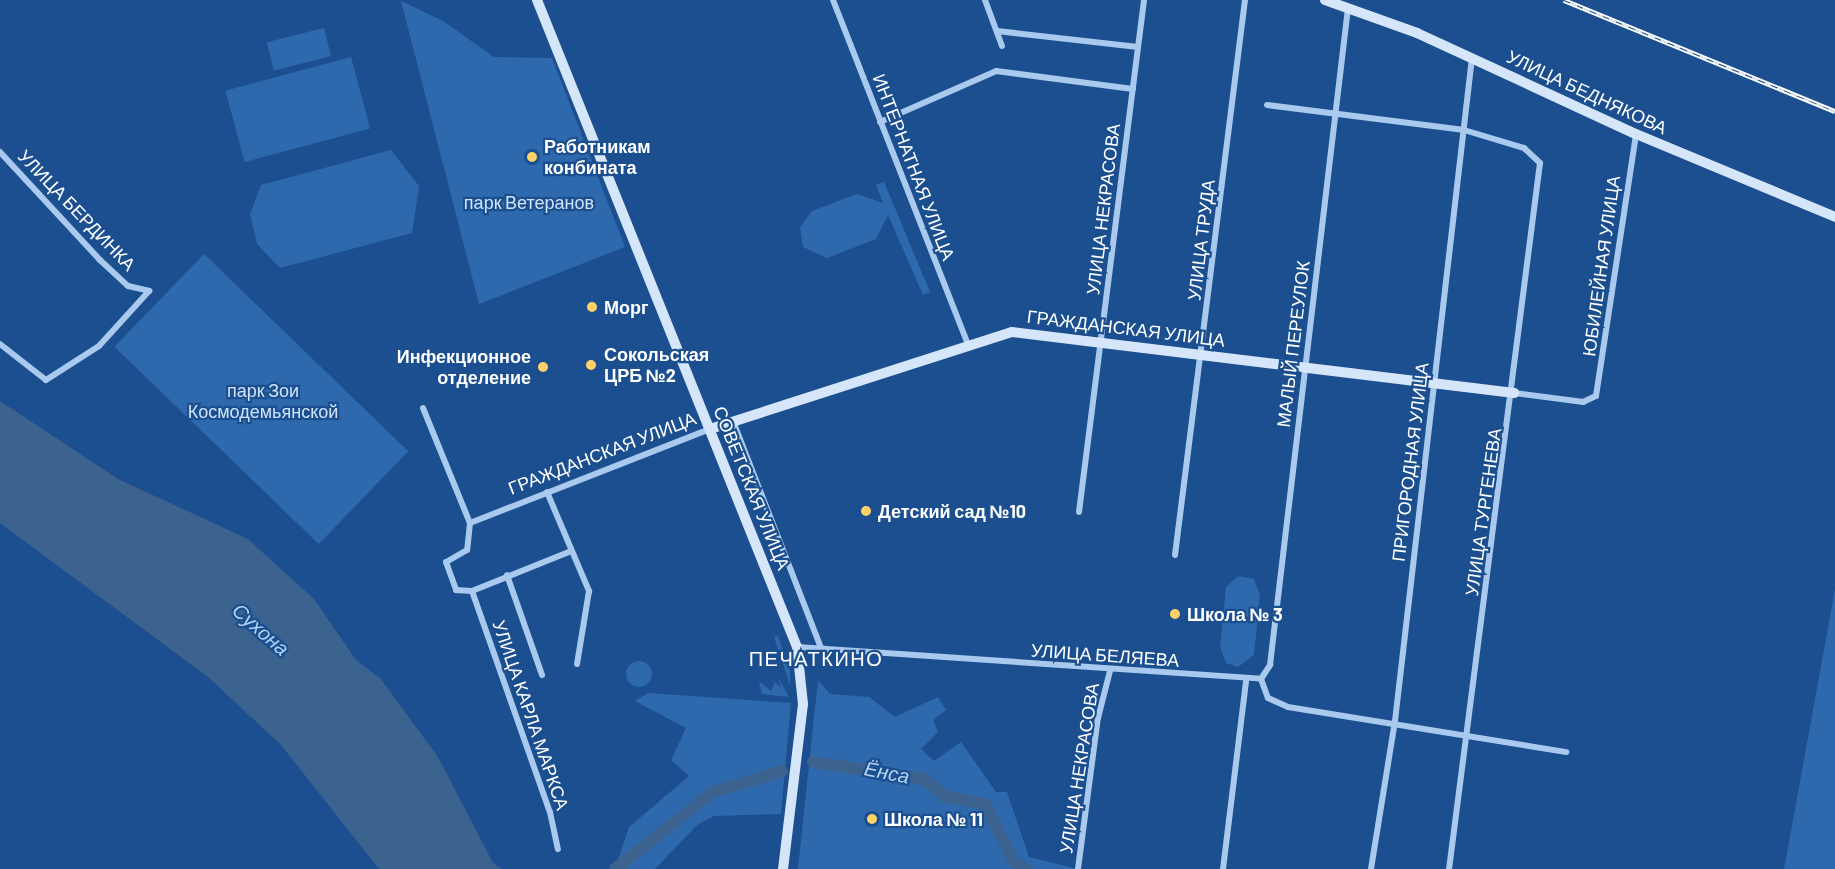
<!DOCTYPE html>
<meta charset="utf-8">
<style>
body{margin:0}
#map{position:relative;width:1835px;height:869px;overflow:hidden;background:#1b4f8f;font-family:Barlow,sans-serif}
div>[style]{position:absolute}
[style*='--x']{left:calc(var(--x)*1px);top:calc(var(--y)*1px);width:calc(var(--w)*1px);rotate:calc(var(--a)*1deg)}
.green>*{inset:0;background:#2e69ad;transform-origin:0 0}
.round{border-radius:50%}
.water>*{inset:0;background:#3c6290}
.river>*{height:12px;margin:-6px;padding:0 6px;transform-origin:6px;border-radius:6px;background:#3c6290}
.street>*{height:6px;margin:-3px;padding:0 3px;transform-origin:3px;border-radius:3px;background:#a9c9ee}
.secondary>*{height:10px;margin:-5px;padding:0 5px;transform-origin:5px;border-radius:5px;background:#d6e6fa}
.rail>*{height:4.5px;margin-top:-2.25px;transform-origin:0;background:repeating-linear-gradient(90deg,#1b4f8f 0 7px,#fff 0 14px);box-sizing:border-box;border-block:2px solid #fff}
.dots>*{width:16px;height:16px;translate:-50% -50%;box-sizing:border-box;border:3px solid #1b4f8f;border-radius:50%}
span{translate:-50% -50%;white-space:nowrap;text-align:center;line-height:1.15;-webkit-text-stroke:4.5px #1b4f8f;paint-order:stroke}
.street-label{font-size:18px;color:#fff}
.poi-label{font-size:18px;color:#fff;font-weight:700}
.left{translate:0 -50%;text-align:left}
.right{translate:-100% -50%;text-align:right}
.park-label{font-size:18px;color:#cfe3fa}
.water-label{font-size:20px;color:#b5d3f5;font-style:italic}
.neighbourhood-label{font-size:20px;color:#fff;letter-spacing:1.5px}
</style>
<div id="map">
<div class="green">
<div style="clip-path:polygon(401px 1px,443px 21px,494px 57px,552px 58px,625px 247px,479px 304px)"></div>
<div style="left:324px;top:28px;width:29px;height:59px;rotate:76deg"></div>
<div style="left:351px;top:57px;width:74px;height:130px;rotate:75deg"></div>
<div style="clip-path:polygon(391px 150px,419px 186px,412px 233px,280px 268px,257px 244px,250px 214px,261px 185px)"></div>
<div style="clip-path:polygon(884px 182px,930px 292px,923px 295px,888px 215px,876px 239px,827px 258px,803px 247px,800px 227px,812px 211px,857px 194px,883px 203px,876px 185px)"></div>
<div style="left:204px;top:254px;width:284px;height:129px;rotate:44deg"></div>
<div style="clip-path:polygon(1238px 576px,1254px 579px,1260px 595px,1254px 655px,1238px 667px,1226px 663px,1220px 647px,1226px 587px)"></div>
<div style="clip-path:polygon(1835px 589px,1835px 869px,1784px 869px)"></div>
<div style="clip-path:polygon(778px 636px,790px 671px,790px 685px,774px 637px)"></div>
<div class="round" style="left:626px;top:661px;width:26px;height:26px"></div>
<div style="clip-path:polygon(778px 677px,789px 697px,762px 694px,759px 681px,771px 691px,775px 682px,781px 688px)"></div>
<div style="clip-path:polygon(818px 680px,830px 694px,869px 697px,895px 717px,938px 697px,946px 710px,933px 720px,938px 732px,921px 749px,934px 761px,961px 742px,996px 792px,1007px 792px,1029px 857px,1077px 869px,798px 869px)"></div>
<div style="clip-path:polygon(648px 693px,791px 703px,781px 814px,714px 816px,697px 825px,655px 869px,615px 869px,629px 827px,689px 776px,671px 760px,686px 728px,635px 701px)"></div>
</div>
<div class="water">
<div style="clip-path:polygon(0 401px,118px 479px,248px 539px,314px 599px,356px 660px,380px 678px,438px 757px,493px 863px,502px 869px,379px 869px,281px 745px,208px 677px,0 523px)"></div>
</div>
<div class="river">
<div style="--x:813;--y:762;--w:112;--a:8.7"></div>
<div style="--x:924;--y:779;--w:28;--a:41"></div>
<div style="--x:945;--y:797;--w:41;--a:9.9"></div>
<div style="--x:985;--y:804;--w:65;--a:63.4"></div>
<div style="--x:1014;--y:862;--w:14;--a:30"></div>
<div style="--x:615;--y:869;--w:125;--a:-38.2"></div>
<div style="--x:713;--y:792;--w:72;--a:-16.9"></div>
</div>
<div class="street">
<div style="--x:833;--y:0;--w:370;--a:68.6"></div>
<div style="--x:985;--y:0;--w:49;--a:69.7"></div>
<div style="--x:997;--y:31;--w:142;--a:6.5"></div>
<div style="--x:1267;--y:105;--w:199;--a:7.2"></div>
<div style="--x:1464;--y:130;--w:63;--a:16.7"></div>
<div style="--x:1524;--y:148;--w:22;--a:43"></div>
<div style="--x:1540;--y:163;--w:712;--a:97.34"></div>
<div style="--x:880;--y:122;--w:127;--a:-23.7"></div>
<div style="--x:996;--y:71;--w:138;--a:7.5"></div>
<div style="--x:0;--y:152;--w:147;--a:47.2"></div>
<div style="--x:100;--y:260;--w:38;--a:43"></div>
<div style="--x:128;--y:286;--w:22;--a:13"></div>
<div style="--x:149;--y:291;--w:74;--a:132.3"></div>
<div style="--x:99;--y:346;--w:63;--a:147.3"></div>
<div style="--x:46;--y:380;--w:58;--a:-142"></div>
<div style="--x:1514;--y:393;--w:70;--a:7.4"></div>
<div style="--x:1583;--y:402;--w:14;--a:-25"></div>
<div style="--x:1596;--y:396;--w:265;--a:-81.3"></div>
<div style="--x:423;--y:408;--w:124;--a:67.8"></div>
<div style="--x:470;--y:523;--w:27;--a:96"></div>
<div style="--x:467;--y:550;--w:24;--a:150"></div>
<div style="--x:446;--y:562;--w:30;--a:70"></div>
<div style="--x:456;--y:590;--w:16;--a:4"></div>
<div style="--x:472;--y:591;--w:107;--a:-22"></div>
<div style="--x:733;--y:421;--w:243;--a:68.8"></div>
<div style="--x:547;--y:492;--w:108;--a:67"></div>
<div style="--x:589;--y:591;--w:74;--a:99.3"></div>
<div style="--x:1079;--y:512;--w:516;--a:-82.76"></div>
<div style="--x:470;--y:523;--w:258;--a:-21.4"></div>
<div style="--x:1175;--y:555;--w:559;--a:-82.81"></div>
<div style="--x:507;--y:575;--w:106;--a:70.7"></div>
<div style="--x:472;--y:591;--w:234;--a:70.6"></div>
<div style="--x:550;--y:812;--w:38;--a:78"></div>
<div style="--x:797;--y:647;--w:465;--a:3.9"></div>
<div style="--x:1261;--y:679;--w:20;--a:70"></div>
<div style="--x:1268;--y:698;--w:22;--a:24"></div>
<div style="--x:1288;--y:707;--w:282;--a:9.2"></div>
<div style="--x:1261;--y:679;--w:17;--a:-57"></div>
<div style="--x:1270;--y:665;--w:662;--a:-83.23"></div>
<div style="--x:1078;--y:869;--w:152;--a:-82.5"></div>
<div style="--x:1098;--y:718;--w:49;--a:-75.7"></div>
<div style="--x:1223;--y:869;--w:189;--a:-83"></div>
<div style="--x:1371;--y:869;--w:150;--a:-80.8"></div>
<div style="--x:1395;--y:721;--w:667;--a:-83.38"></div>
</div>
<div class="secondary">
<div style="--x:537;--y:0;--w:697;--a:68.11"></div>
<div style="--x:797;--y:647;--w:57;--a:84"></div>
<div style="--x:803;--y:704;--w:166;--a:96.9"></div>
<div style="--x:1325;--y:0;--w:98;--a:19.7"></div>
<div style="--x:1417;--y:33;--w:241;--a:24.8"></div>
<div style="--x:1636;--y:134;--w:216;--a:22.6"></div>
<div style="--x:710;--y:429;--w:317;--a:-17.8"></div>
<div style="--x:1012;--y:332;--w:506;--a:6.93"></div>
</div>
<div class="rail">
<div style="--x:1564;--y:0;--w:293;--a:22.3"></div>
</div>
<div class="dots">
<div style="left:532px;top:157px;background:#ffd166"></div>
<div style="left:592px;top:307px;background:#ffd166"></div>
<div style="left:591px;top:365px;background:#ffd166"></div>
<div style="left:543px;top:367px;background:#ffd166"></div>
<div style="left:866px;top:511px;background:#ffd166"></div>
<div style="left:1175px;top:614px;background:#ffd166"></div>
<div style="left:872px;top:819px;background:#ffd166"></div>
</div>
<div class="street-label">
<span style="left:1587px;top:92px;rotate:25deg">УЛИЦА БЕДНЯКОВА</span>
<span style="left:914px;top:167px;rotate:69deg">ИНТЕРНАТНАЯ УЛИЦА</span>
<span style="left:1103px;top:209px;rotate:-83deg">УЛИЦА НЕКРАСОВА</span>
<span style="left:77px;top:210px;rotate:46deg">УЛИЦА БЕРДИНКА</span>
<span style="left:1201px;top:240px;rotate:-83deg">УЛИЦА ТРУДА</span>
<span style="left:1601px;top:266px;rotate:-82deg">ЮБИЛЕЙНАЯ УЛИЦА</span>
<span style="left:1126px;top:328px;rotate:7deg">ГРАЖДАНСКАЯ УЛИЦА</span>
<span style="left:1293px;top:344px;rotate:-83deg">МАЛЫЙ ПЕРЕУЛОК</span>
<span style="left:602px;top:453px;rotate:-21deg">ГРАЖДАНСКАЯ УЛИЦА</span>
<span style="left:1410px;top:462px;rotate:-83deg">ПРИГОРОДНАЯ УЛИЦА</span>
<span style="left:752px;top:488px;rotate:68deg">СОВЕТСКАЯ УЛИЦА</span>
<span style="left:1483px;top:512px;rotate:-82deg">УЛИЦА ТУРГЕНЕВА</span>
<span style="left:1105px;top:655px;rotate:4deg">УЛИЦА БЕЛЯЕВА</span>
<span style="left:531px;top:715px;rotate:71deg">УЛИЦА КАРЛА МАРКСА</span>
<span style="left:1079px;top:768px;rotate:-81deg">УЛИЦА НЕКРАСОВА</span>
</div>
<div class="poi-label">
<span class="left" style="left:544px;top:157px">Работникам<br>конбината</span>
<span class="left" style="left:604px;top:307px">Морг</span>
<span class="left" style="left:604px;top:365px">Сокольская<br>ЦРБ №2</span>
<span class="right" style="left:531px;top:367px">Инфекционное<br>отделение</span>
<span class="left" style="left:878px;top:511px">Детский сад №10</span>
<span class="left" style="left:1187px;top:614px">Школа № 3</span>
<span class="left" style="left:884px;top:819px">Школа № 11</span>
</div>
<div class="park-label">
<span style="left:529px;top:202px">парк Ветеранов</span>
<span style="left:263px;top:401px">парк Зои<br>Космодемьянской</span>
</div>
<div class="water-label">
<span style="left:261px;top:629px;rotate:41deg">Сухона</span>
<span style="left:887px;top:772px;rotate:11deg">Ёнса</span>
</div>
<div class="neighbourhood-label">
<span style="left:816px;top:658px">ПЕЧАТКИНО</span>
</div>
</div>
